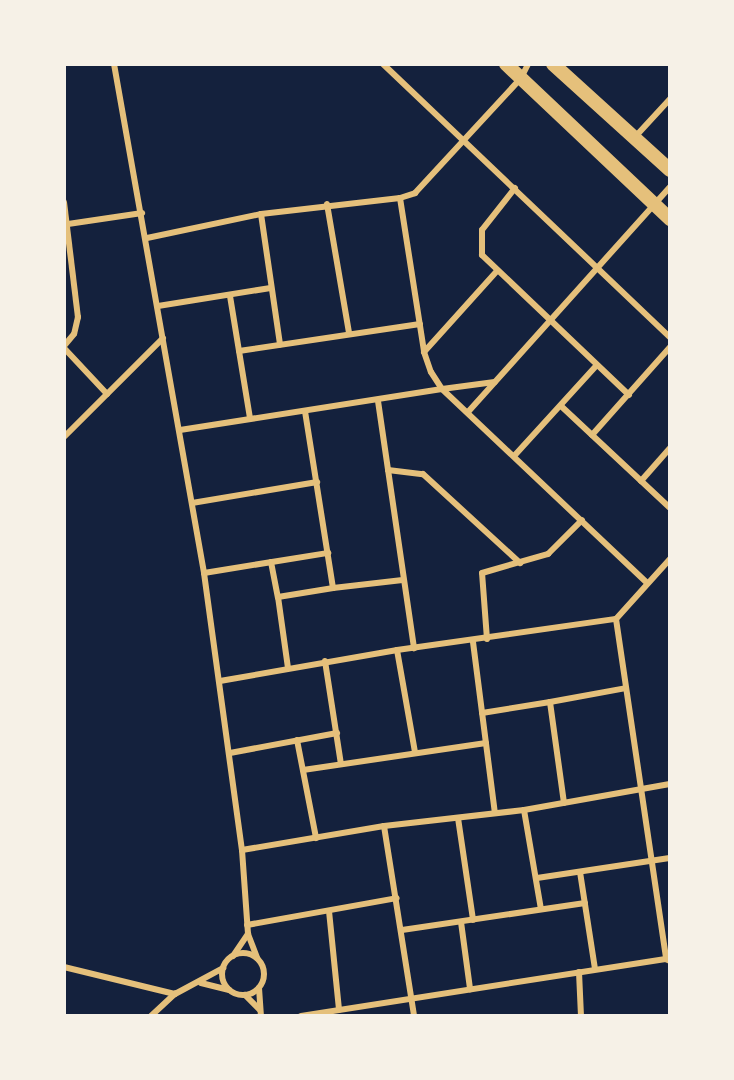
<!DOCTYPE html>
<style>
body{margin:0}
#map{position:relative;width:734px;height:1080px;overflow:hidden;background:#14213d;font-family:"Roboto Serif",serif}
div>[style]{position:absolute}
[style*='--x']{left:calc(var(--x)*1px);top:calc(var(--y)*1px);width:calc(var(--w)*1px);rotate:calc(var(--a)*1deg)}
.minor>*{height:6px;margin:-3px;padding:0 3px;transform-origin:3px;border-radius:3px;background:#e5c07b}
.minor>.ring{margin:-3px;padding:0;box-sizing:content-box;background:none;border:6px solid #e5c07b;border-radius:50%}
.primary>*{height:14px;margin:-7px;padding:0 7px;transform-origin:7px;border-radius:7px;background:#e5c07b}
span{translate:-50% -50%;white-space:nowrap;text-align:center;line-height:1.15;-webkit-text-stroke:6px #f6f1e7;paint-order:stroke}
.frame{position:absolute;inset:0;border:66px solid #f6f1e7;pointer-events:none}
</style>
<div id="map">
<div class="minor">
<div style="--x:114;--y:64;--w:517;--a:79.97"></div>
<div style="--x:204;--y:573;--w:280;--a:82.2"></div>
<div style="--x:242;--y:850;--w:84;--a:85.9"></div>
<div style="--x:248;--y:934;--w:26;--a:69"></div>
<div style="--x:383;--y:64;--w:396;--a:43.6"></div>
<div style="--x:635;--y:137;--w:52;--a:-47.4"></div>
<div style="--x:515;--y:188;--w:53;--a:128.2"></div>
<div style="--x:482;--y:230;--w:25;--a:90"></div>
<div style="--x:482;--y:255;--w:203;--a:43.6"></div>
<div style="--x:400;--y:198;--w:156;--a:81.1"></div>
<div style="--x:424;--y:352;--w:21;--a:71"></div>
<div style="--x:431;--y:372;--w:20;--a:57"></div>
<div style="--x:442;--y:389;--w:53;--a:-7.5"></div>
<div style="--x:64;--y:202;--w:116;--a:83.1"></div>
<div style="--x:78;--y:317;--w:17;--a:103"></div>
<div style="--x:74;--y:334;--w:16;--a:130"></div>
<div style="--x:327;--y:204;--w:131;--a:80.3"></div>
<div style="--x:261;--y:214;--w:132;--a:81.7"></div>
<div style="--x:68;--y:224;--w:75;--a:-8.5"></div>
<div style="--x:147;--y:238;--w:116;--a:-11.9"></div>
<div style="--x:261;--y:214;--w:140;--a:-6.6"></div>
<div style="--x:400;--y:198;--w:16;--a:-18"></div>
<div style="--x:415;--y:193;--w:156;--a:-47.3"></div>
<div style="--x:521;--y:78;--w:16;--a:-63"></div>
<div style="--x:230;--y:296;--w:124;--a:80.7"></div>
<div style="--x:158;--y:306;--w:114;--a:-9.1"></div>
<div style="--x:64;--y:348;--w:63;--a:46.9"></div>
<div style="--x:239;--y:351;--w:183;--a:-8.5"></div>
<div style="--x:424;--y:352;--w:108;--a:-48"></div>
<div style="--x:378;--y:401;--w:250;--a:81.7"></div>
<div style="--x:561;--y:406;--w:149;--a:43.1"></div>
<div style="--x:468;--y:412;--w:302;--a:-48.1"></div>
<div style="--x:180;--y:430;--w:265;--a:-8.9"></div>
<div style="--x:442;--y:389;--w:282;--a:43.4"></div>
<div style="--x:592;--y:435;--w:118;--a:-48.4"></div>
<div style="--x:64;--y:437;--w:140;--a:-45"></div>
<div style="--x:515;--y:455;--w:120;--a:-47.7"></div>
<div style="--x:388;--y:470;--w:35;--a:7"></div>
<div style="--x:423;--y:474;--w:132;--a:42.5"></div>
<div style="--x:641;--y:481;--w:44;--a:-48.7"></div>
<div style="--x:192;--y:503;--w:127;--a:-9.5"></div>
<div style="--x:271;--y:562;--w:36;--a:79"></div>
<div style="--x:204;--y:573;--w:126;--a:-9.2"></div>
<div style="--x:333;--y:588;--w:70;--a:-6.5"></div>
<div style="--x:616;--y:619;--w:344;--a:81.6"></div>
<div style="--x:487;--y:639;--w:66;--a:-94.3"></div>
<div style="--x:482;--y:573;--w:69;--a:-16.1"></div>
<div style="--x:548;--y:554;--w:48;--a:-45"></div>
<div style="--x:473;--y:642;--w:172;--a:82.7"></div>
<div style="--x:397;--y:650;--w:104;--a:80"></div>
<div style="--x:325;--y:661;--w:104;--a:81.2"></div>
<div style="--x:288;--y:668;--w:72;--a:-98"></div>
<div style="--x:278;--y:597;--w:56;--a:-9.3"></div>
<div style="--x:333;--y:588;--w:178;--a:-99"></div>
<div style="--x:220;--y:681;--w:180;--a:-9.9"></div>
<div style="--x:397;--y:650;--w:221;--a:-8.1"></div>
<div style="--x:616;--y:619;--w:81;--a:-48"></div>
<div style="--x:482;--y:713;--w:69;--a:-9.2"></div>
<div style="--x:297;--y:740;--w:100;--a:79"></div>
<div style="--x:230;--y:753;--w:109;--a:-10.6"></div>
<div style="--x:303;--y:770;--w:185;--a:-8.4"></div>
<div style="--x:564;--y:803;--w:102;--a:-97.9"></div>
<div style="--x:550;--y:702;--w:77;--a:-10.4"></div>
<div style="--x:524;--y:810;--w:100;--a:80.3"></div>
<div style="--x:458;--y:818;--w:103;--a:81.6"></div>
<div style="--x:384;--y:826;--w:192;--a:81"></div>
<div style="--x:242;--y:850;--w:144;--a:-9.6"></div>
<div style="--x:384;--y:826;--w:141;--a:-6.5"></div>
<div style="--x:524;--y:810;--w:148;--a:-10.1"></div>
<div style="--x:580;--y:872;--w:98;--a:81.2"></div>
<div style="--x:537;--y:878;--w:134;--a:-8.6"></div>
<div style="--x:329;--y:911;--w:99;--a:84.2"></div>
<div style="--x:461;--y:922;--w:68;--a:82.3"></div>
<div style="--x:247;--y:925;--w:152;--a:-10.2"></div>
<div style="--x:402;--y:930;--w:185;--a:-8.4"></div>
<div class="ring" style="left:222px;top:953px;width:36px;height:36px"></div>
<div style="--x:233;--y:956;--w:27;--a:-56"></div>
<div style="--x:64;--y:967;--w:114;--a:13.7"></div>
<div style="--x:175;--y:994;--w:55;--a:-28.4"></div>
<div style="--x:579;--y:972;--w:44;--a:87.4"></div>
<div style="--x:201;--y:983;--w:29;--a:14"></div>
<div style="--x:259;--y:988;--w:28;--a:86"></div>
<div style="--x:245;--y:995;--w:21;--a:45"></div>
<div style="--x:151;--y:1016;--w:33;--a:-43"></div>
<div style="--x:301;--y:1016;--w:369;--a:-8.9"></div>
<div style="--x:666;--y:959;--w:4;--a:27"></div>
</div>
<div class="primary">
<div style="--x:506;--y:64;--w:226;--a:43.4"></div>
<div style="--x:553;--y:64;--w:158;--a:42.2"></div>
</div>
<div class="frame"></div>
</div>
